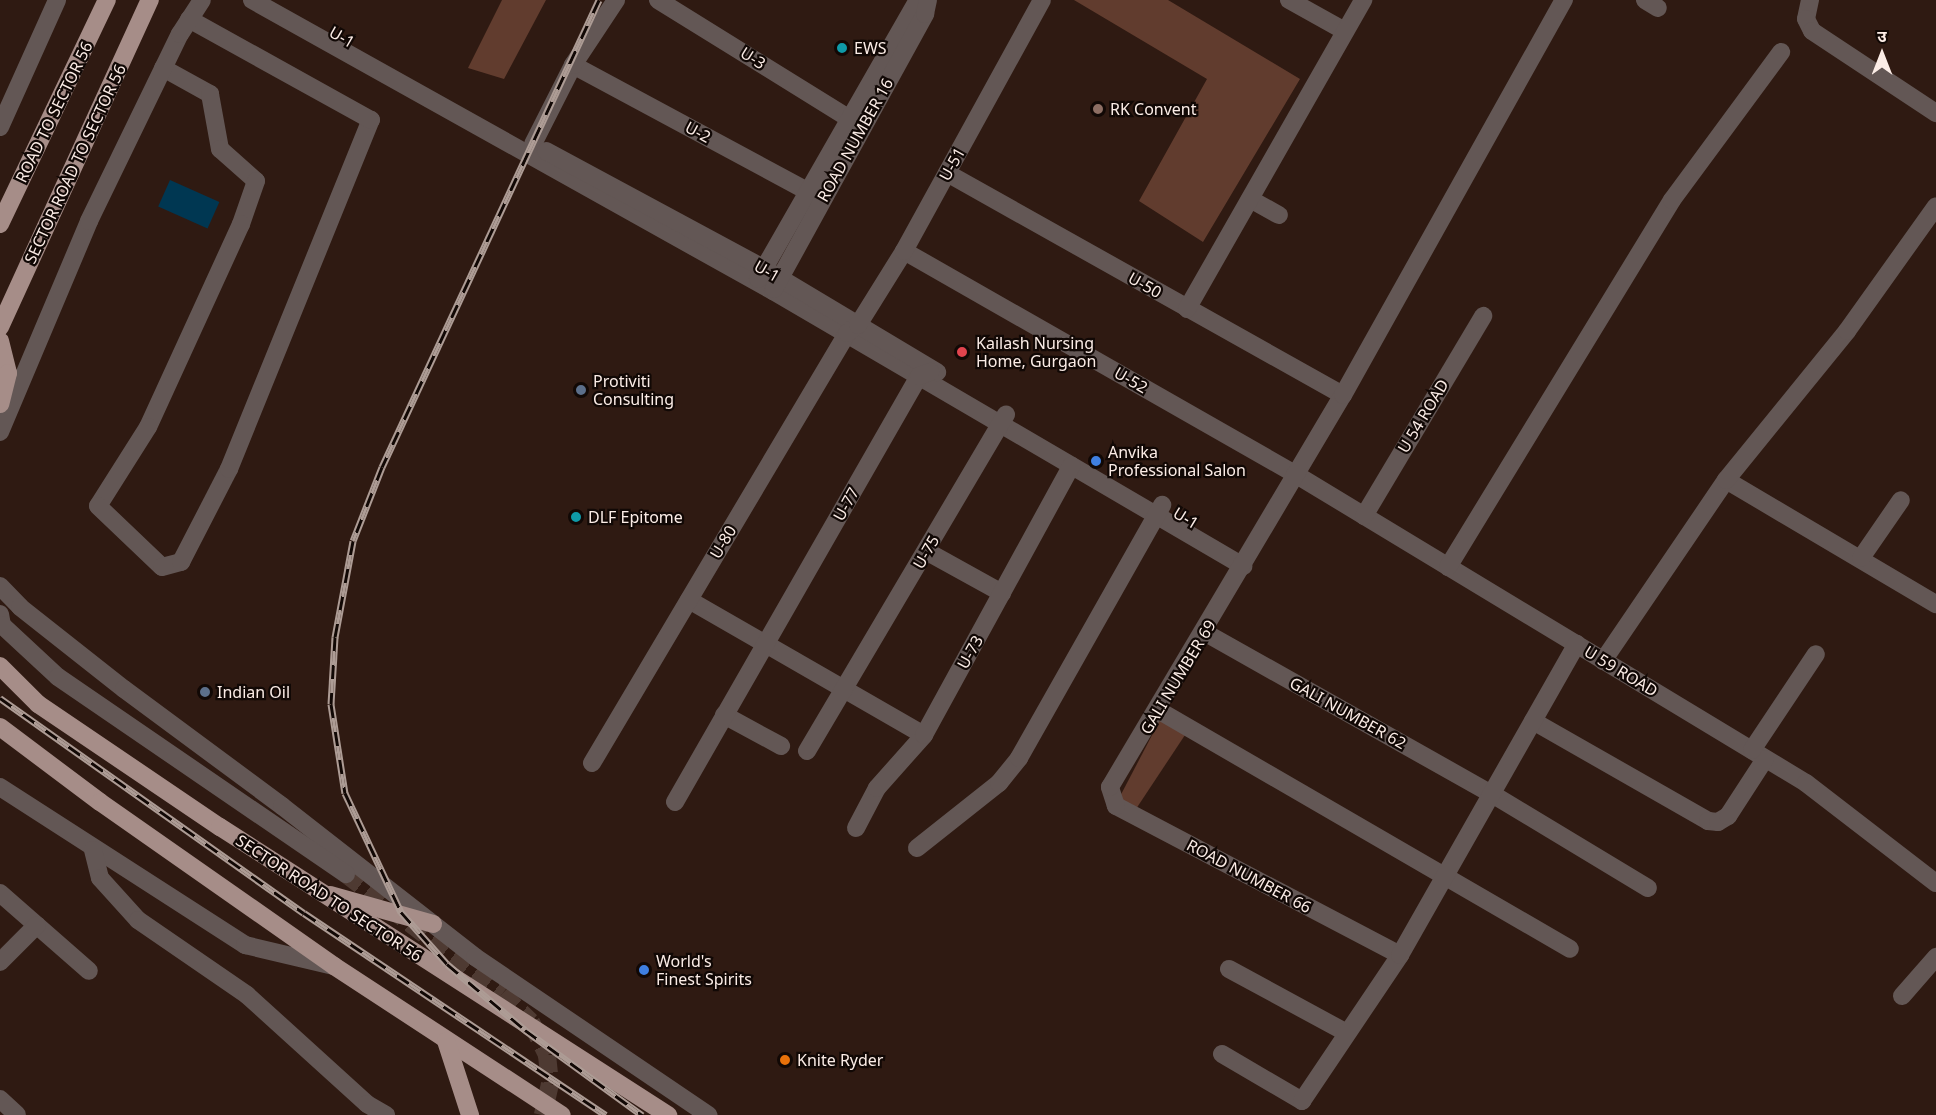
<!DOCTYPE html>
<meta charset="utf-8">
<style>
body{margin:0}
#map{position:relative;width:1936px;height:1115px;overflow:hidden;background:#2f1a12;font-family:"Noto Sans","Noto Sans Devanagari",sans-serif}
div>[style]{position:absolute}
[style*='--x']{left:calc(var(--x)*1px);top:calc(var(--y)*1px);width:calc(var(--w)*1px);rotate:calc(var(--a)*1deg)}
.green>*{inset:0;background:#613c2e}
.water>*{inset:0;background:#003752;transform-origin:0 0}
.minor-tunnel>*{height:18px;margin-top:-9px;transform-origin:0;background:repeating-linear-gradient(90deg,#4e3a32 0 18px,transparent 0 27px)}
.minor>*{height:18px;margin:-9px;padding:0 9px;transform-origin:9px;border-radius:9px;background:#635755}
.major>*{height:18px;margin:-9px;padding:0 9px;transform-origin:9px;border-radius:9px;background:#a68d88}
.rail>*{height:7px;margin-top:-3.5px;transform-origin:0;background:repeating-linear-gradient(90deg,#110805 0 14px,#ad9c95 0 28px);box-sizing:border-box;border-block:2px solid #ad9c95}
.dots>*{width:16px;height:16px;translate:-50% -50%;box-sizing:border-box;border:3px solid #110805;border-radius:50%}
span{translate:-50% -50%;white-space:nowrap;text-align:center;line-height:1.15;-webkit-text-stroke:4.5px #110805;paint-order:stroke}
.street-label{font-size:16px;color:#fbece6}
.poi-label{font-size:16px;color:#fbece6}
.left{translate:0 -50%;text-align:left}
.north{position:absolute;left:1852px;top:24px;width:60px;height:60px;-webkit-text-stroke:4px #110805;paint-order:stroke;rotate:0deg;font-size:16px;font-weight:700;line-height:24px;text-align:center;color:#fbece6}
.north::after{content:'';display:block;margin:auto;width:21px;height:27px;background:#fbece6;clip-path:polygon(50% 0,100% 100%,50% 72%,0 100%)}
</style>
<div id="map">
<div class="green">
<div style="clip-path:polygon(502px 0,546px 0,504px 79px,468px 68px)"></div>
<div style="clip-path:polygon(1074px 0,1168px 0,1300px 79px,1203px 242px,1139px 201px,1207px 79px)"></div>
<div style="clip-path:polygon(1161px 718px,1187px 732px,1134px 812px,1116px 804px)"></div>
</div>
<div class="water">
<div style="left:170px;top:180px;width:54px;height:29px;rotate:24deg"></div>
</div>
<div class="minor-tunnel">
<div style="--x:346;--y:874;--w:197;--a:37.6"></div>
<div style="--x:502;--y:994;--w:40;--a:44"></div>
<div style="--x:531;--y:1022;--w:37;--a:64"></div>
<div style="--x:547;--y:1055;--w:29;--a:84"></div>
<div style="--x:550;--y:1084;--w:32;--a:103"></div>
</div>
<div class="minor">
<div style="--x:252;--y:0;--w:597;--a:29.19"></div>
<div style="--x:773;--y:291;--w:545;--a:30.33"></div>
<div style="--x:658;--y:0;--w:235;--a:31.8"></div>
<div style="--x:1289;--y:0;--w:64;--a:29"></div>
<div style="--x:1645;--y:0;--w:15;--a:32"></div>
<div style="--x:1810;--y:0;--w:19;--a:102"></div>
<div style="--x:1806;--y:19;--w:13;--a:63"></div>
<div style="--x:1812;--y:31;--w:149;--a:33.5"></div>
<div style="--x:573;--y:65;--w:278;--a:28.3"></div>
<div style="--x:163;--y:68;--w:54;--a:29"></div>
<div style="--x:210;--y:94;--w:56;--a:79.7"></div>
<div style="--x:220;--y:149;--w:48;--a:41.6"></div>
<div style="--x:256;--y:181;--w:46;--a:109.2"></div>
<div style="--x:241;--y:224;--w:223;--a:114.6"></div>
<div style="--x:148;--y:427;--w:93;--a:122.3"></div>
<div style="--x:98;--y:506;--w:88;--a:43.6"></div>
<div style="--x:162;--y:567;--w:20;--a:-15"></div>
<div style="--x:181;--y:562;--w:105;--a:-62.7"></div>
<div style="--x:229;--y:469;--w:377;--a:-67.9"></div>
<div style="--x:371;--y:120;--w:208;--a:-151"></div>
<div style="--x:0;--y:127;--w:139;--a:-65.8"></div>
<div style="--x:533;--y:144;--w:89;--a:-63.1"></div>
<div style="--x:573;--y:65;--w:78;--a:-56.5"></div>
<div style="--x:546;--y:151;--w:247;--a:28.3"></div>
<div style="--x:763;--y:268;--w:203;--a:30.9"></div>
<div style="--x:947;--y:173;--w:454;--a:29.3"></div>
<div style="--x:1250;--y:199;--w:33;--a:29"></div>
<div style="--x:904;--y:251;--w:450;--a:29.7"></div>
<div style="--x:1295;--y:474;--w:597;--a:31.16"></div>
<div style="--x:1806;--y:783;--w:164;--a:37.6"></div>
<div style="--x:758;--y:279;--w:322;--a:-60.2"></div>
<div style="--x:774;--y:289;--w:314;--a:-61.2"></div>
<div style="--x:925;--y:14;--w:14;--a:-78"></div>
<div style="--x:1187;--y:309;--w:356;--a:-60.3"></div>
<div style="--x:0;--y:432;--w:229;--a:-67.1"></div>
<div style="--x:89;--y:221;--w:208;--a:-64.1"></div>
<div style="--x:180;--y:34;--w:40;--a:-57.1"></div>
<div style="--x:1726;--y:480;--w:244;--a:30.6"></div>
<div style="--x:1364;--y:516;--w:233;--a:-59.2"></div>
<div style="--x:926;--y:551;--w:87;--a:28.9"></div>
<div style="--x:1861;--y:558;--w:70;--a:-55.4"></div>
<div style="--x:1448;--y:567;--w:430;--a:-58.6"></div>
<div style="--x:1672;--y:200;--w:184;--a:-53.6"></div>
<div style="--x:0;--y:586;--w:29;--a:46"></div>
<div style="--x:20;--y:607;--w:132;--a:38.3"></div>
<div style="--x:124;--y:689;--w:197;--a:36.5"></div>
<div style="--x:282;--y:806;--w:245;--a:38"></div>
<div style="--x:475;--y:957;--w:282;--a:34.1"></div>
<div style="--x:689;--y:600;--w:271;--a:29.9"></div>
<div style="--x:0;--y:614;--w:11;--a:80"></div>
<div style="--x:2;--y:625;--w:76;--a:42.9"></div>
<div style="--x:58;--y:677;--w:349;--a:34.4"></div>
<div style="--x:1204;--y:632;--w:330;--a:29.4"></div>
<div style="--x:1492;--y:794;--w:182;--a:31.1"></div>
<div style="--x:1603;--y:661;--w:219;--a:-55.8"></div>
<div style="--x:1726;--y:480;--w:192;--a:-50.9"></div>
<div style="--x:1847;--y:331;--w:153;--a:-54.5"></div>
<div style="--x:1158;--y:710;--w:476;--a:30.1"></div>
<div style="--x:724;--y:715;--w:65;--a:28.5"></div>
<div style="--x:1533;--y:721;--w:202;--a:29.7"></div>
<div style="--x:1708;--y:821;--w:10;--a:6"></div>
<div style="--x:1718;--y:822;--w:12;--a:-31"></div>
<div style="--x:1728;--y:816;--w:68;--a:-57"></div>
<div style="--x:1752;--y:750;--w:115;--a:-56.3"></div>
<div style="--x:807;--y:751;--w:391;--a:-59.4"></div>
<div style="--x:592;--y:763;--w:500;--a:-59.3"></div>
<div style="--x:847;--y:333;--w:14;--a:-36"></div>
<div style="--x:858;--y:325;--w:87;--a:-58.1"></div>
<div style="--x:904;--y:251;--w:286;--a:-61.2"></div>
<div style="--x:0;--y:787;--w:292;--a:32.8"></div>
<div style="--x:245;--y:945;--w:91;--a:13.3"></div>
<div style="--x:675;--y:802;--w:491;--a:-60.2"></div>
<div style="--x:919;--y:376;--w:12;--a:-20"></div>
<div style="--x:856;--y:828;--w:45;--a:-62.3"></div>
<div style="--x:877;--y:788;--w:71;--a:-48.4"></div>
<div style="--x:924;--y:735;--w:307;--a:-61.3"></div>
<div style="--x:917;--y:848;--w:105;--a:-38.4"></div>
<div style="--x:999;--y:783;--w:32;--a:-51"></div>
<div style="--x:1019;--y:758;--w:291;--a:-60.5"></div>
<div style="--x:93;--y:850;--w:29;--a:76"></div>
<div style="--x:100;--y:878;--w:57;--a:47.9"></div>
<div style="--x:138;--y:920;--w:132;--a:34.5"></div>
<div style="--x:247;--y:995;--w:162;--a:42.2"></div>
<div style="--x:367;--y:1104;--w:22;--a:30"></div>
<div style="--x:0;--y:893;--w:118;--a:41.2"></div>
<div style="--x:1400;--y:955;--w:321;--a:-152.3"></div>
<div style="--x:1116;--y:806;--w:20;--a:-108"></div>
<div style="--x:1110;--y:787;--w:456;--a:-59.3"></div>
<div style="--x:1343;--y:395;--w:453;--a:-60.8"></div>
<div style="--x:0;--y:962;--w:52;--a:-45"></div>
<div style="--x:1229;--y:969;--w:134;--a:28.5"></div>
<div style="--x:1902;--y:996;--w:52;--a:-48.9"></div>
<div style="--x:1222;--y:1054;--w:93;--a:30.4"></div>
<div style="--x:1302;--y:1101;--w:176;--a:-56.1"></div>
<div style="--x:1400;--y:955;--w:358;--a:-60.4"></div>
<div style="--x:0;--y:1099;--w:23;--a:43"></div>
</div>
<div class="major">
<div style="--x:0;--y:224;--w:248;--a:-64.5"></div>
<div style="--x:0;--y:327;--w:360;--a:-65.4"></div>
<div style="--x:0;--y:341;--w:33;--a:76"></div>
<div style="--x:8;--y:373;--w:32;--a:104"></div>
<div style="--x:0;--y:666;--w:54;--a:45"></div>
<div style="--x:38;--y:704;--w:220;--a:34.1"></div>
<div style="--x:220;--y:827;--w:533;--a:32.74"></div>
<div style="--x:0;--y:727;--w:125;--a:36.9"></div>
<div style="--x:100;--y:802;--w:286;--a:35"></div>
<div style="--x:334;--y:966;--w:272;--a:33.2"></div>
<div style="--x:330;--y:895;--w:107;--a:15.7"></div>
<div style="--x:446;--y:1041;--w:78;--a:72"></div>
</div>
<div class="rail">
<div style="--x:599;--y:0;--w:515;--a:114.92"></div>
<div style="--x:382;--y:467;--w:79;--a:111.4"></div>
<div style="--x:353;--y:541;--w:98;--a:100.6"></div>
<div style="--x:335;--y:637;--w:67;--a:93.4"></div>
<div style="--x:331;--y:704;--w:90;--a:81.1"></div>
<div style="--x:345;--y:793;--w:132;--a:64.8"></div>
<div style="--x:401;--y:912;--w:69;--a:48.5"></div>
<div style="--x:447;--y:964;--w:102;--a:40.2"></div>
<div style="--x:525;--y:1030;--w:145;--a:36"></div>
<div style="--x:0;--y:698;--w:372;--a:35.3"></div>
<div style="--x:304;--y:913;--w:363;--a:33.8"></div>
</div>
<div class="dots">
<div style="left:842px;top:48px;background:#0f9aa8"></div>
<div style="left:1098px;top:109px;background:#8d6e63"></div>
<div style="left:962px;top:352px;background:#e0444e"></div>
<div style="left:581px;top:390px;background:#5c6f8a"></div>
<div style="left:1096px;top:461px;background:#3f7fe0"></div>
<div style="left:576px;top:517px;background:#0f9aa8"></div>
<div style="left:205px;top:692px;background:#5c6f8a"></div>
<div style="left:644px;top:970px;background:#3f7fe0"></div>
<div style="left:785px;top:1060px;background:#e8710a"></div>
</div>
<div class="street-label">
<span style="left:342px;top:37px;rotate:30deg">U-1</span>
<span style="left:753px;top:58px;rotate:32deg">U-3</span>
<span style="left:54px;top:112px;rotate:-64deg">ROAD TO SECTOR 56</span>
<span style="left:698px;top:132px;rotate:28deg">U-2</span>
<span style="left:855px;top:140px;rotate:-61deg">ROAD NUMBER 16</span>
<span style="left:75px;top:164px;rotate:-65deg">SECTOR ROAD TO SECTOR 56</span>
<span style="left:952px;top:164px;rotate:-61deg">U-51</span>
<span style="left:767px;top:271px;rotate:30deg">U-1</span>
<span style="left:1145px;top:285px;rotate:29deg">U-50</span>
<span style="left:1131px;top:380px;rotate:30deg">U-52</span>
<span style="left:1423px;top:416px;rotate:-59deg">U 54 ROAD</span>
<span style="left:846px;top:504px;rotate:-61deg">U-77</span>
<span style="left:1186px;top:518px;rotate:31deg">U-1</span>
<span style="left:723px;top:542px;rotate:-59deg">U-80</span>
<span style="left:926px;top:552px;rotate:-60deg">U-75</span>
<span style="left:970px;top:652px;rotate:-61deg">U-73</span>
<span style="left:1621px;top:671px;rotate:31deg">U 59 ROAD</span>
<span style="left:1178px;top:677px;rotate:-59deg">GALI NUMBER 69</span>
<span style="left:1348px;top:713px;rotate:29deg">GALI NUMBER 62</span>
<span style="left:1249px;top:876px;rotate:28deg">ROAD NUMBER 66</span>
<span style="left:329px;top:898px;rotate:33deg">SECTOR ROAD TO SECTOR 56</span>
</div>
<div class="poi-label">
<span class="left" style="left:854px;top:48px">EWS</span>
<span class="left" style="left:1110px;top:109px">RK Convent</span>
<span class="left" style="left:976px;top:352px">Kailash Nursing<br>Home, Gurgaon</span>
<span class="left" style="left:593px;top:390px">Protiviti<br>Consulting</span>
<span class="left" style="left:1108px;top:461px">Anvika<br>Professional Salon</span>
<span class="left" style="left:588px;top:517px">DLF Epitome</span>
<span class="left" style="left:217px;top:692px">Indian Oil</span>
<span class="left" style="left:656px;top:970px">World's<br>Finest Spirits</span>
<span class="left" style="left:797px;top:1060px">Knite Ryder</span>
</div>
<div class="north">उ</div>
</div>
